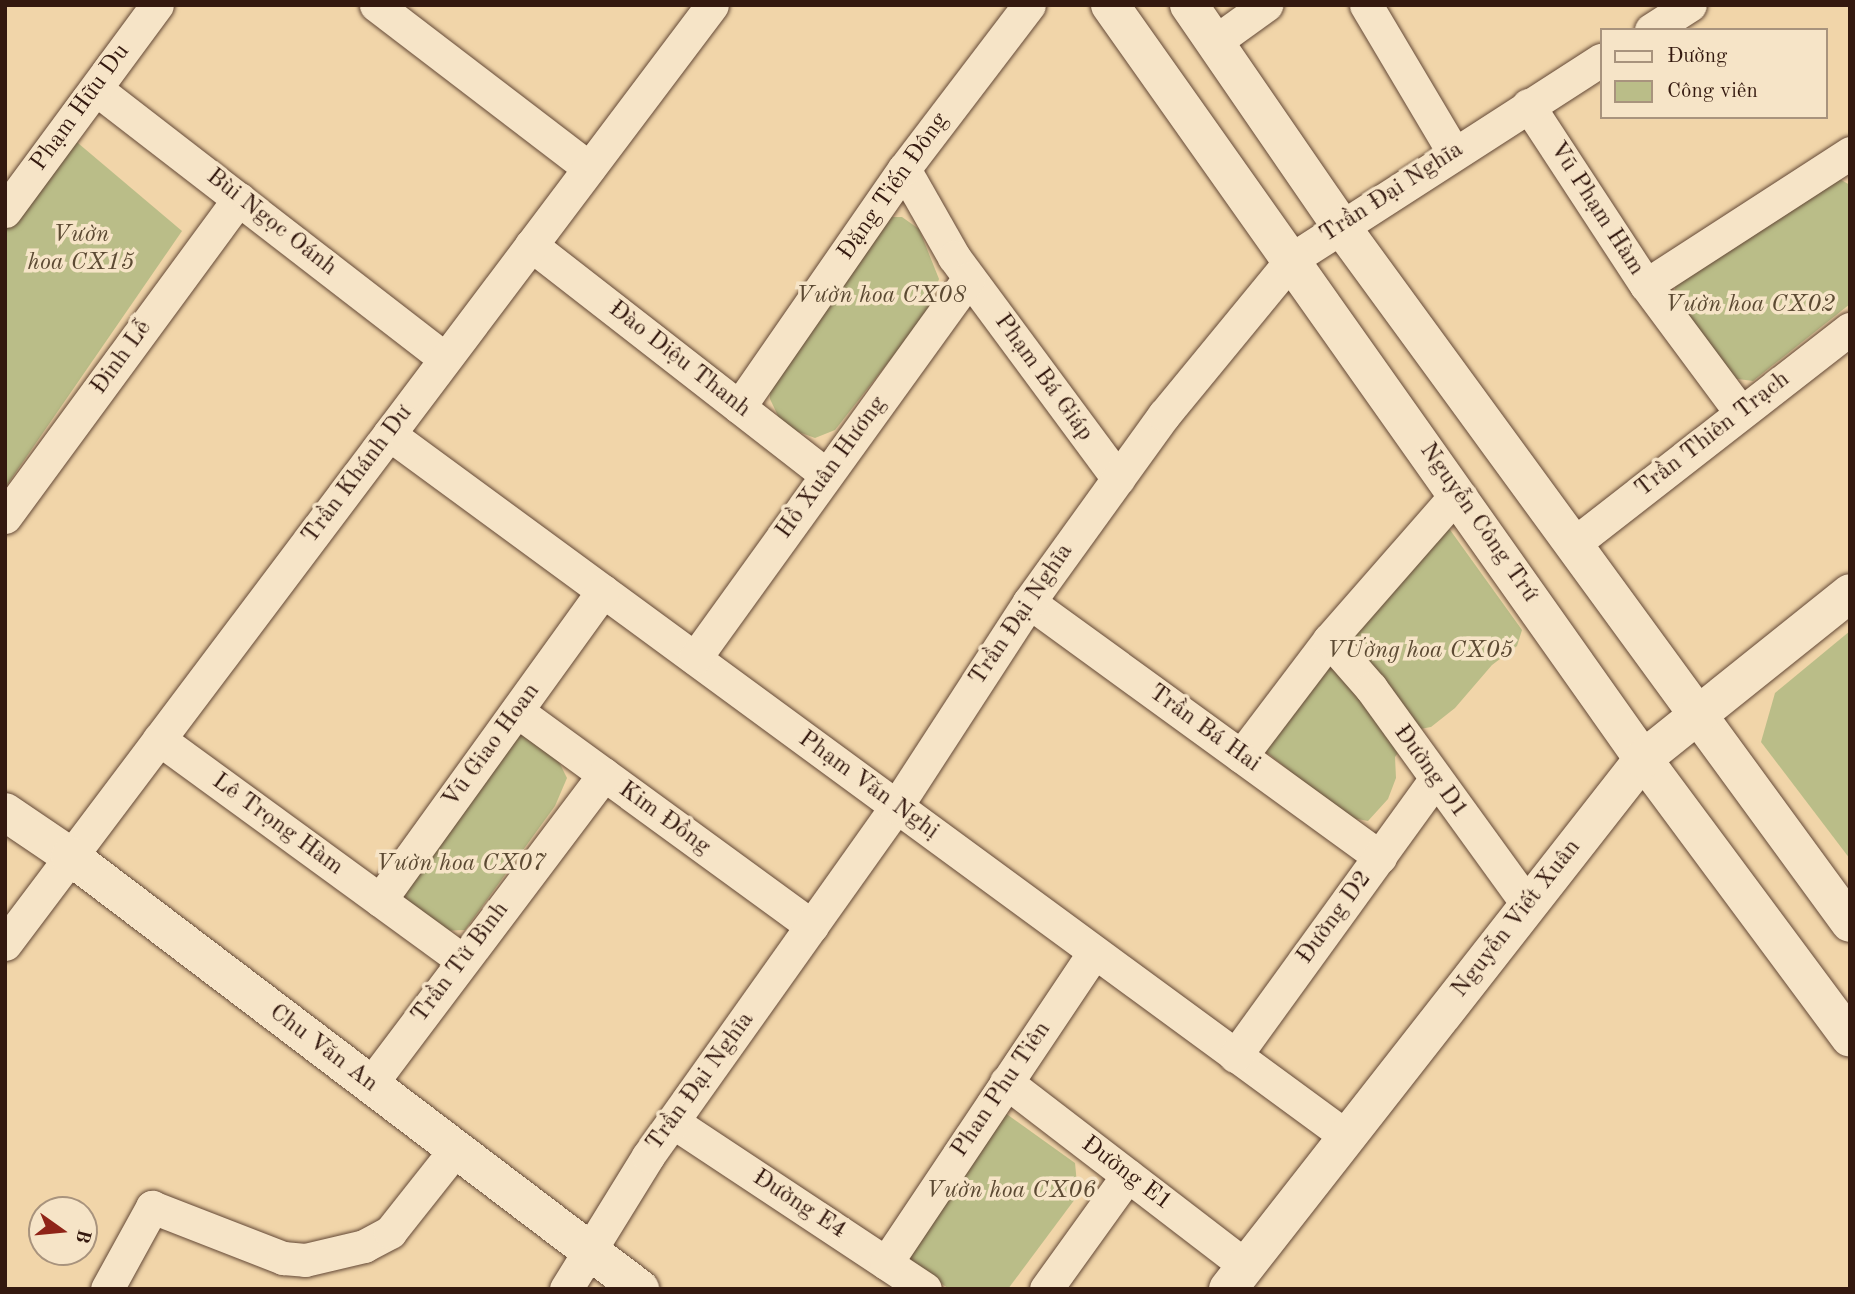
<!DOCTYPE html>
<meta charset="utf-8">
<style>
body{margin:0}
#map{position:relative;width:1855px;height:1294px;overflow:hidden;background:#f1d5a9;font-family:"Old Standard TT",serif}
div>[style]{position:absolute}
[style*='--x']{left:calc(var(--x)*1px);top:calc(var(--y)*1px);width:calc(var(--w)*1px);rotate:calc(var(--a)*1deg)}
.green>*{inset:0;background:#babd88}
.roads{filter:drop-shadow(0 0 2px #634836) drop-shadow(0 0 2px #634836)}
.street>*{height:33px;margin:-16.5px;padding:0 16.5px;transform-origin:16.5px;border-radius:16.5px;background:#f6e4c7}
.secondary>*{height:38px;margin:-19px;padding:0 19px;transform-origin:19px;border-radius:19px;background:#f6e4c7}
span{translate:-50% -50%;white-space:nowrap;text-align:center;line-height:1.15;-webkit-text-stroke:7px #f6e4c7;paint-order:stroke}
.street-label{font-size:24px;color:#34190f}
.park-label{font-size:24px;color:#5c4a33;font-style:italic}
.frame{position:absolute;inset:0;border:7px solid #34190f;pointer-events:none}
.legend{position:absolute;left:1600px;top:28px;width:228px;height:91px;box-sizing:border-box;background:#f6e4c7;border:2px solid #a8937d;margin:0;padding:9px 12px;list-style:none;font-size:21px;color:#34190f}
.legend li{display:flex;align-items:center;gap:14px;height:35px}
.legend b{width:35px;border:2px solid #a8937d}
.north{position:absolute;left:28px;top:1196px;width:70px;height:70px;box-sizing:border-box;background:#f6e4c7;border:2px solid #a8937d;border-radius:50%;rotate:105deg;font-size:19px;font-weight:700;line-height:28px;text-align:center;color:#34190f}
.north::after{content:'';display:block;margin:auto;width:24px;height:32px;background:#8f2418;clip-path:polygon(50% 0,100% 100%,50% 72%,0 100%)}
</style>
<div id="map">
<div class="green">
<div style="clip-path:polygon(72px 138px,182px 231px,5px 488px,5px 229px)"></div>
<div style="clip-path:polygon(1836px 177px,1850px 185px,1850px 304px,1753px 381px,1723px 377px,1673px 302px,1676px 282px)"></div>
<div style="clip-path:polygon(882px 217px,902px 217px,919px 229px,939px 279px,927px 313px,835px 430px,815px 438px,796px 431px,779px 418px,770px 399px,770px 374px)"></div>
<div style="clip-path:polygon(1448px 527px,1522px 630px,1517px 646px,1492px 665px,1455px 708px,1431px 727px,1415px 730px,1395px 757px,1396px 778px,1388px 799px,1368px 821px,1347px 817px,1260px 747px)"></div>
<div style="clip-path:polygon(1850px 631px,1850px 859px,1761px 742px,1775px 693px)"></div>
<div style="clip-path:polygon(508px 732px,534px 737px,556px 756px,567px 778px,555px 806px,465px 930px,438px 931px,397px 900px)"></div>
<div style="clip-path:polygon(1001px 1110px,1075px 1163px,1078px 1195px,1008px 1289px,949px 1289px,899px 1253px)"></div>
</div>
<div class="roads">
<div class="street">
<div style="--x:376;--y:5;--w:268;--a:37.4"></div>
<div style="--x:1366;--y:5;--w:172;--a:59.3"></div>
<div style="--x:1651;--y:30;--w:46;--a:-32.7"></div>
<div style="--x:1216;--y:41;--w:62;--a:-35.8"></div>
<div style="--x:96;--y:89;--w:441;--a:37.7"></div>
<div style="--x:1528;--y:105;--w:215;--a:56.8"></div>
<div style="--x:1646;--y:285;--w:159;--a:53.4"></div>
<div style="--x:904;--y:169;--w:101;--a:60.4"></div>
<div style="--x:954;--y:257;--w:276;--a:53.5"></div>
<div style="--x:5;--y:211;--w:256;--a:-53.6"></div>
<div style="--x:531;--y:245;--w:374;--a:37.9"></div>
<div style="--x:1646;--y:285;--w:243;--a:-32.9"></div>
<div style="--x:739;--y:407;--w:290;--a:-55.3"></div>
<div style="--x:904;--y:169;--w:206;--a:-52.7"></div>
<div style="--x:389;--y:434;--w:1188;--a:36.27"></div>
<div style="--x:5;--y:517;--w:395;--a:-53.7"></div>
<div style="--x:1576;--y:542;--w:347;--a:-37.9"></div>
<div style="--x:1029;--y:602;--w:434;--a:36"></div>
<div style="--x:1329;--y:640;--w:64;--a:48.8"></div>
<div style="--x:1371;--y:688;--w:268;--a:54.1"></div>
<div style="--x:695;--y:658;--w:468;--a:-54.2"></div>
<div style="--x:517;--y:711;--w:365;--a:36.1"></div>
<div style="--x:159;--y:739;--w:376;--a:36.1"></div>
<div style="--x:1241;--y:756;--w:146;--a:-52.8"></div>
<div style="--x:1329;--y:640;--w:194;--a:-48.8"></div>
<div style="--x:380;--y:900;--w:381;--a:-54.2"></div>
<div style="--x:5;--y:944;--w:1175;--a:-53.02"></div>
<div style="--x:1235;--y:1056;--w:341;--a:-54.1"></div>
<div style="--x:1006;--y:1082;--w:302;--a:37.5"></div>
<div style="--x:370;--y:1085;--w:389;--a:-53"></div>
<div style="--x:673;--y:1122;--w:302;--a:33.5"></div>
<div style="--x:886;--y:1263;--w:374;--a:-56.2"></div>
<div style="--x:107;--y:1289;--w:94;--a:-61.2"></div>
<div style="--x:152;--y:1207;--w:141;--a:21.3"></div>
<div style="--x:283;--y:1258;--w:22;--a:5"></div>
<div style="--x:305;--y:1260;--w:61;--a:-13.3"></div>
<div style="--x:364;--y:1246;--w:30;--a:-28"></div>
<div style="--x:390;--y:1232;--w:105;--a:-51.6"></div>
<div style="--x:566;--y:1289;--w:156;--a:-58.3"></div>
<div style="--x:648;--y:1156;--w:428;--a:-54.6"></div>
<div style="--x:896;--y:807;--w:244;--a:-57"></div>
<div style="--x:1029;--y:602;--w:231;--a:-54.2"></div>
<div style="--x:1164;--y:415;--w:202;--a:-50.6"></div>
<div style="--x:1292;--y:259;--w:368;--a:-32.8"></div>
<div style="--x:1046;--y:1289;--w:140;--a:-54.3"></div>
</div>
<div class="secondary">
<div style="--x:1110;--y:5;--w:923;--a:54.74"></div>
<div style="--x:1643;--y:759;--w:347;--a:53.4"></div>
<div style="--x:1189;--y:5;--w:267;--a:55.5"></div>
<div style="--x:1340;--y:225;--w:864;--a:53.85"></div>
<div style="--x:5;--y:812;--w:78;--a:34.1"></div>
<div style="--x:70;--y:856;--w:716;--a:37.22"></div>
<div style="--x:1228;--y:1289;--w:673;--a:-51.94"></div>
<div style="--x:1643;--y:759;--w:265;--a:-38.7"></div>
</div>
</div>
<div class="street-label">
<span style="left:81px;top:108px;rotate:-54deg">Phạm Hữu Du</span>
<span style="left:894px;top:187px;rotate:-55deg">Đặng Tiến Đông</span>
<span style="left:1392px;top:193px;rotate:-33deg">Trần Đại Nghĩa</span>
<span style="left:1596px;top:209px;rotate:57deg">Vũ Phạm Hàm</span>
<span style="left:271px;top:223px;rotate:38deg">Bùi Ngọc Oánh</span>
<span style="left:122px;top:358px;rotate:-54deg">Đinh Lễ</span>
<span style="left:679px;top:360px;rotate:38deg">Đào Diệu Thanh</span>
<span style="left:1043px;top:378px;rotate:54deg">Phạm Bá Giáp</span>
<span style="left:1713px;top:435px;rotate:-38deg">Trần Thiên Trạch</span>
<span style="left:832px;top:468px;rotate:-54deg">Hồ Xuân Hương</span>
<span style="left:358px;top:475px;rotate:-53deg">Trần Khánh Dư</span>
<span style="left:1478px;top:523px;rotate:55deg">Nguyễn Công Trứ</span>
<span style="left:1022px;top:615px;rotate:-56deg">Trần Đại Nghĩa</span>
<span style="left:1204px;top:729px;rotate:36deg">Trần Bá Hai</span>
<span style="left:492px;top:746px;rotate:-54deg">Vũ Giao Hoan</span>
<span style="left:1430px;top:772px;rotate:54deg">Đường D1</span>
<span style="left:868px;top:786px;rotate:36deg">Phạm Văn Nghị</span>
<span style="left:664px;top:819px;rotate:36deg">Kim Đồng</span>
<span style="left:277px;top:825px;rotate:36deg">Lê Trọng Hàm</span>
<span style="left:1335px;top:918px;rotate:-54deg">Đường D2</span>
<span style="left:1517px;top:919px;rotate:-52deg">Nguyễn Viết Xuân</span>
<span style="left:461px;top:963px;rotate:-53deg">Trần Tử Bình</span>
<span style="left:323px;top:1049px;rotate:37deg">Chu Văn An</span>
<span style="left:701px;top:1082px;rotate:-54deg">Trần Đại Nghĩa</span>
<span style="left:1002px;top:1090px;rotate:-56deg">Phan Phu Tiên</span>
<span style="left:1126px;top:1174px;rotate:37deg">Đường E1</span>
<span style="left:799px;top:1205px;rotate:33deg">Đường E4</span>
</div>
<div class="park-label">
<span style="left:81px;top:250px">Vườn<br>hoa CX15</span>
<span style="left:881px;top:297px">Vườn hoa CX08</span>
<span style="left:1750px;top:306px">Vườn hoa CX02</span>
<span style="left:1420px;top:652px">VƯờng hoa CX05</span>
<span style="left:461px;top:865px">Vườn hoa CX07</span>
<span style="left:1011px;top:1192px">Vườn hoa CX06</span>
</div>
<div class="frame"></div>
<ul class="legend">
<li><b style="height:9px;background:#f6e4c7"></b>Đường</li>
<li><b style="height:19px;background:#babd88"></b>Công viên</li>
</ul>
<div class="north">B</div>
</div>
